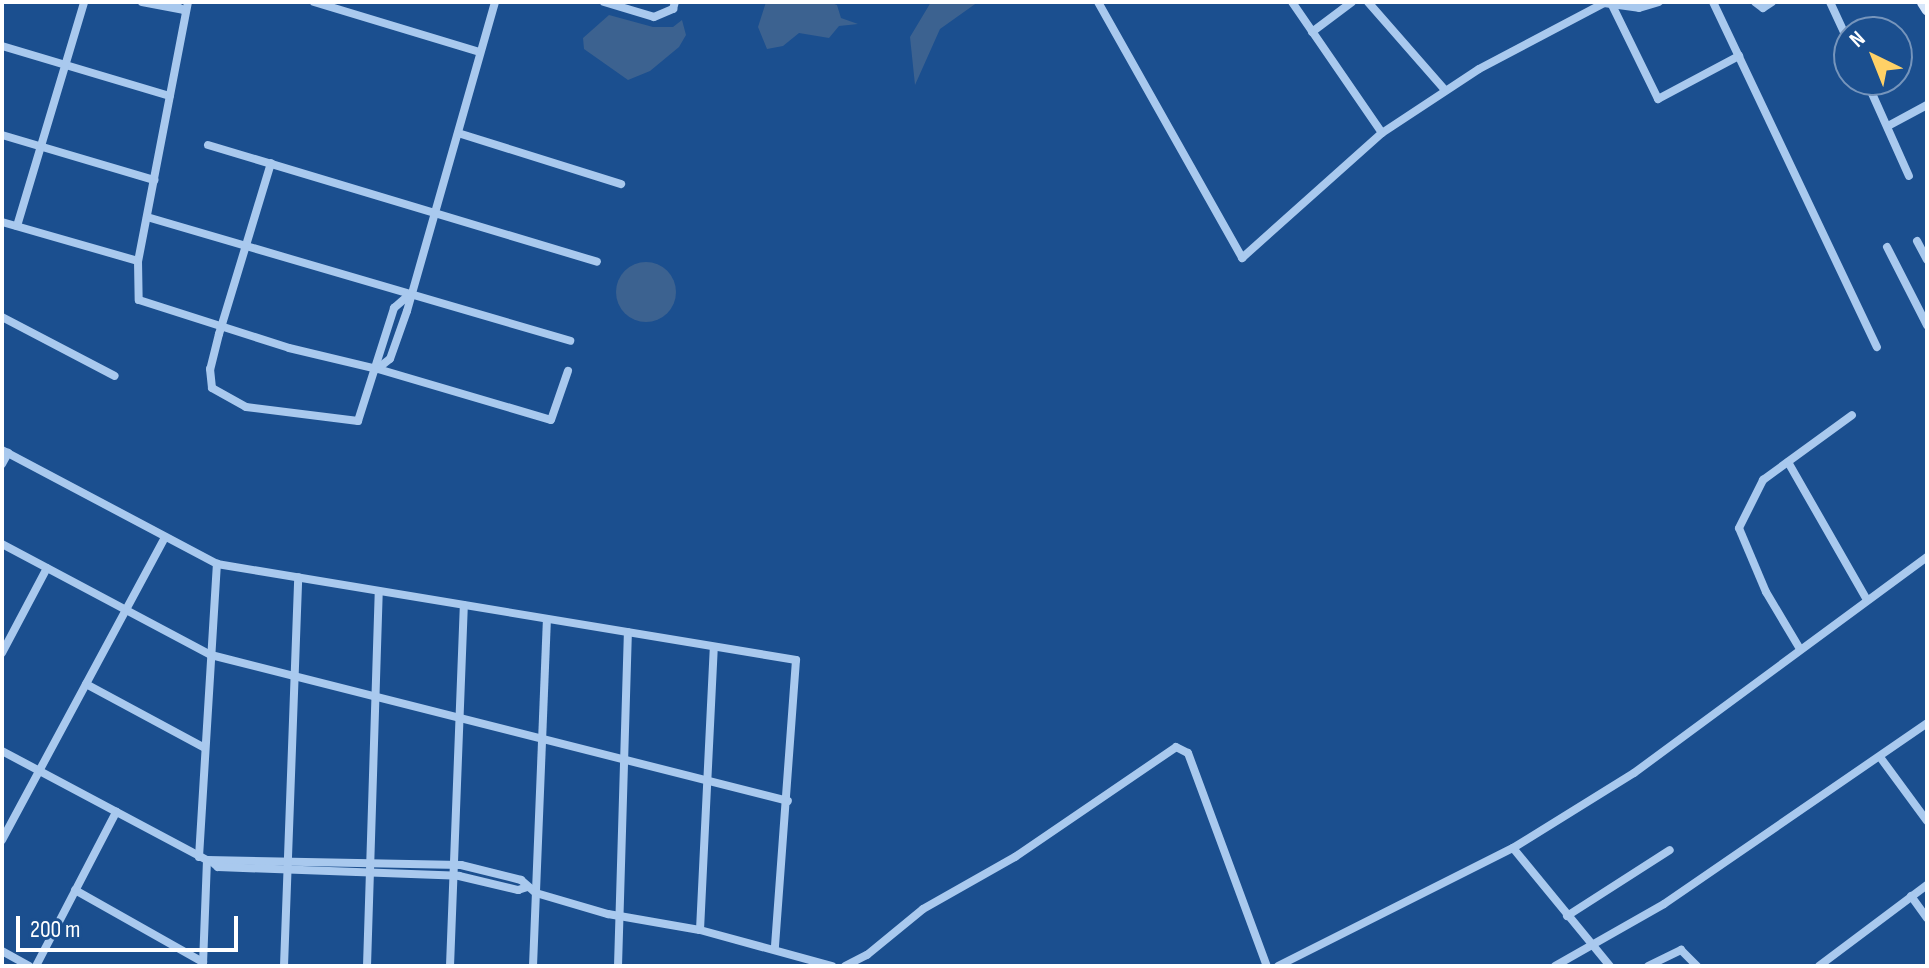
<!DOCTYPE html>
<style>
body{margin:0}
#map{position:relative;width:1929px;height:968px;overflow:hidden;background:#1b4f8f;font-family:"Sofia Sans Condensed",sans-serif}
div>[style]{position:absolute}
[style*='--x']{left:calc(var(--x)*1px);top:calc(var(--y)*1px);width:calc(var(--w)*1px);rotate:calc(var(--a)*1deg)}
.water>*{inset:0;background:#3c6290}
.round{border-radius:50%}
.street>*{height:8px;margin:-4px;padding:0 4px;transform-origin:4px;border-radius:4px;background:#a9c9ee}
.secondary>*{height:11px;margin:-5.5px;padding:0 5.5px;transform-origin:5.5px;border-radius:5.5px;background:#d6e6fa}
span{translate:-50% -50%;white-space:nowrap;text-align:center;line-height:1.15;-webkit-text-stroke:6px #1b4f8f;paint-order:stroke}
.frame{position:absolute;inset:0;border:4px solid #fff;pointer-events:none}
.north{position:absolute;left:1833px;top:16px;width:80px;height:80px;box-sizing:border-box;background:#1b4f8f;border:2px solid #7695bc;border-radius:50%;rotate:317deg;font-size:22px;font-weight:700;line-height:32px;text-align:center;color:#fff}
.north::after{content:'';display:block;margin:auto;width:28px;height:36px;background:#ffd166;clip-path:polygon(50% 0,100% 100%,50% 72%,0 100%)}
.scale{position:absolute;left:16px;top:916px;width:222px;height:36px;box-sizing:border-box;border:4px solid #fff;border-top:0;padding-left:10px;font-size:24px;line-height:28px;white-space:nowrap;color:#fff;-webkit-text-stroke:6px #1b4f8f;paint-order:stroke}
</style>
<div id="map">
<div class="water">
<div style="clip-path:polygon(766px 2px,829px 2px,837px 5px,841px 18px,858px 24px,839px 26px,829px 38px,799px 33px,783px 46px,767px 49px,758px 27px)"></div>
<div style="clip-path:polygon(931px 2px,978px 2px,940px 29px,915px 85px,910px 37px)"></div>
<div style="clip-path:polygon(609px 15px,653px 27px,673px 27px,682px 20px,686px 35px,679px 47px,650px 71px,628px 80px,584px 49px,583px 38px)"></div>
<div class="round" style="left:616px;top:262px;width:60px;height:60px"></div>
</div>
<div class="street">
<div style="--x:142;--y:2;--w:43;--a:10.8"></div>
<div style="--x:167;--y:2;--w:19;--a:25"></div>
<div style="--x:188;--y:2;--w:264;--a:100.9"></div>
<div style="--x:138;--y:261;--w:39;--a:89"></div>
<div style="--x:139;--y:300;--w:157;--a:17.7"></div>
<div style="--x:289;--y:348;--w:90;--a:13.4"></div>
<div style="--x:377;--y:369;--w:16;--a:-38"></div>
<div style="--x:390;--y:359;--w:51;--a:-70.5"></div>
<div style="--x:407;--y:311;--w:321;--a:-74.1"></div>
<div style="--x:314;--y:2;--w:173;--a:16.8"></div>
<div style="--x:604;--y:2;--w:52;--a:16.7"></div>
<div style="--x:654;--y:17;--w:21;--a:-23"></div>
<div style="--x:673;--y:9;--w:7;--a:-74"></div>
<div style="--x:1098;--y:2;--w:294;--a:60.6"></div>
<div style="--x:1242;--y:258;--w:188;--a:-41.8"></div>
<div style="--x:1382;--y:133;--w:116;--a:-33.4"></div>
<div style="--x:1479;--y:69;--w:141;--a:-27.8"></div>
<div style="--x:1604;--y:3;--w:35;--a:8"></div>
<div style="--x:1639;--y:8;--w:21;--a:-17"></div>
<div style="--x:1292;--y:2;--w:159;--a:55.5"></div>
<div style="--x:1368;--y:2;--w:117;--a:48.8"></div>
<div style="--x:1713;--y:2;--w:382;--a:64.6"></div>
<div style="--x:1755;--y:2;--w:10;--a:37"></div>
<div style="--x:1763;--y:8;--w:11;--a:-34"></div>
<div style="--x:1830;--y:2;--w:45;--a:65.1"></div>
<div style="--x:1611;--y:3;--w:107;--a:63.9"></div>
<div style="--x:1658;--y:99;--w:92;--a:-28"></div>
<div style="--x:1312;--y:32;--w:50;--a:-36.9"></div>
<div style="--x:2;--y:46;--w:175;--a:16.6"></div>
<div style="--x:1866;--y:80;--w:105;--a:65.9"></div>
<div style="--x:1888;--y:126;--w:44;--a:-28.3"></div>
<div style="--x:458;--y:133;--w:171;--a:17.4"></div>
<div style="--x:2;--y:135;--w:159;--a:16.5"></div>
<div style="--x:208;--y:145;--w:406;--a:16.7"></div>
<div style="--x:271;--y:163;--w:179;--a:106.9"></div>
<div style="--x:219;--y:334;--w:36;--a:104"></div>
<div style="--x:210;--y:369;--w:19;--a:84"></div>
<div style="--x:212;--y:388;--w:39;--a:29"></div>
<div style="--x:246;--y:407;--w:113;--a:7.1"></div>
<div style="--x:358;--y:421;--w:119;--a:-72.3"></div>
<div style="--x:394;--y:308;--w:20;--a:-41"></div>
<div style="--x:147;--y:217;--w:441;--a:16.3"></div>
<div style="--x:2;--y:222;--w:141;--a:16"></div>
<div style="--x:17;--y:226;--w:234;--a:-73.3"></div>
<div style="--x:1917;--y:241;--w:21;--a:62"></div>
<div style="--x:1887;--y:247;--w:88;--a:62.9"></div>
<div style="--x:2;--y:317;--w:127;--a:27.6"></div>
<div style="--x:378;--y:369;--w:180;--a:16.4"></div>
<div style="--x:551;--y:420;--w:52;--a:-70.9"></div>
<div style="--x:2;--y:450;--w:243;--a:27.9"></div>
<div style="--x:217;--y:564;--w:587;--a:9.41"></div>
<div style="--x:796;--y:660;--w:290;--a:94.2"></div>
<div style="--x:1788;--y:462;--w:159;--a:60.2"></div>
<div style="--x:2;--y:464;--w:13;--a:-61"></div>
<div style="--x:2;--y:544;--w:237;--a:28"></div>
<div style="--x:211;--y:655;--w:595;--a:14.2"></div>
<div style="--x:1800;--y:649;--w:66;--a:-120.8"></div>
<div style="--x:1766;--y:592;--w:69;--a:-112.9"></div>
<div style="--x:1739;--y:528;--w:54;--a:-63.4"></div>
<div style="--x:1763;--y:480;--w:110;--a:-36.1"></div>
<div style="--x:2;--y:653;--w:96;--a:-62.1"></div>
<div style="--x:86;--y:684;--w:135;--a:28.3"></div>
<div style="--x:2;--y:751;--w:232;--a:28"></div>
<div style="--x:207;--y:860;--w:254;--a:1.1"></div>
<div style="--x:461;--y:865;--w:62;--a:14"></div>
<div style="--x:521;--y:880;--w:20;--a:41"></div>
<div style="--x:536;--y:893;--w:75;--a:16.3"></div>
<div style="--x:608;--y:914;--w:93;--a:9.9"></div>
<div style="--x:700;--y:930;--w:137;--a:15.3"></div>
<div style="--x:1880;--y:757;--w:79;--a:53.7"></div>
<div style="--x:2;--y:840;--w:344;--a:-61.7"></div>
<div style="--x:1513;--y:848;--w:153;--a:50.6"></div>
<div style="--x:199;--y:857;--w:294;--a:-86.5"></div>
<div style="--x:211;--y:861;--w:9;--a:41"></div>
<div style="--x:218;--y:867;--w:241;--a:2.1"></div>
<div style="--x:459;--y:876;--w:61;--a:13.3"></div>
<div style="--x:518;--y:890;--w:9;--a:-18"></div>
<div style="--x:75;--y:890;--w:147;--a:29.4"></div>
<div style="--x:1911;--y:896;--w:27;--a:54"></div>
<div style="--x:1567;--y:916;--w:122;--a:-32.7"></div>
<div style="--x:700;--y:930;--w:283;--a:-87.2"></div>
<div style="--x:2;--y:951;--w:31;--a:29"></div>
<div style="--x:203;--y:964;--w:104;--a:-87.8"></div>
<div style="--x:36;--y:966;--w:174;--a:-62.5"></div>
<div style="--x:284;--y:966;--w:389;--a:-87.9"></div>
<div style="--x:367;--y:966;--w:375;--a:-88.2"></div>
<div style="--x:450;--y:966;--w:361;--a:-87.8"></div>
<div style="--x:533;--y:966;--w:347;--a:-87.7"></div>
<div style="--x:618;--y:966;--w:334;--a:-88.3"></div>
<div style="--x:845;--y:966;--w:25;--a:-27"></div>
<div style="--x:867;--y:955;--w:72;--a:-39.4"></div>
<div style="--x:923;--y:909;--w:106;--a:-29.5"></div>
<div style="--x:1015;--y:857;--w:195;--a:-34.3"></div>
<div style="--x:1176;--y:747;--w:13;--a:27"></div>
<div style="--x:1188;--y:753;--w:227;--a:69.7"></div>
<div style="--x:1278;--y:966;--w:263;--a:-26.7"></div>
<div style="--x:1513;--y:848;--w:142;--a:-31.8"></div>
<div style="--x:1634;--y:773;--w:364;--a:-36.4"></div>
<div style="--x:1555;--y:966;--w:125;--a:-29.6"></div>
<div style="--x:1664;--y:904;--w:319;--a:-34.5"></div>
<div style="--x:1648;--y:966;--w:37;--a:-26"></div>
<div style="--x:1681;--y:950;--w:23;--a:45"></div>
<div style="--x:1819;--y:966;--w:135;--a:-36.9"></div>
</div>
<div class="secondary">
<div style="--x:1922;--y:2;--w:9;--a:58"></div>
</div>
<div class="frame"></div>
<div class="north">N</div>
<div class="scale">200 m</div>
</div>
